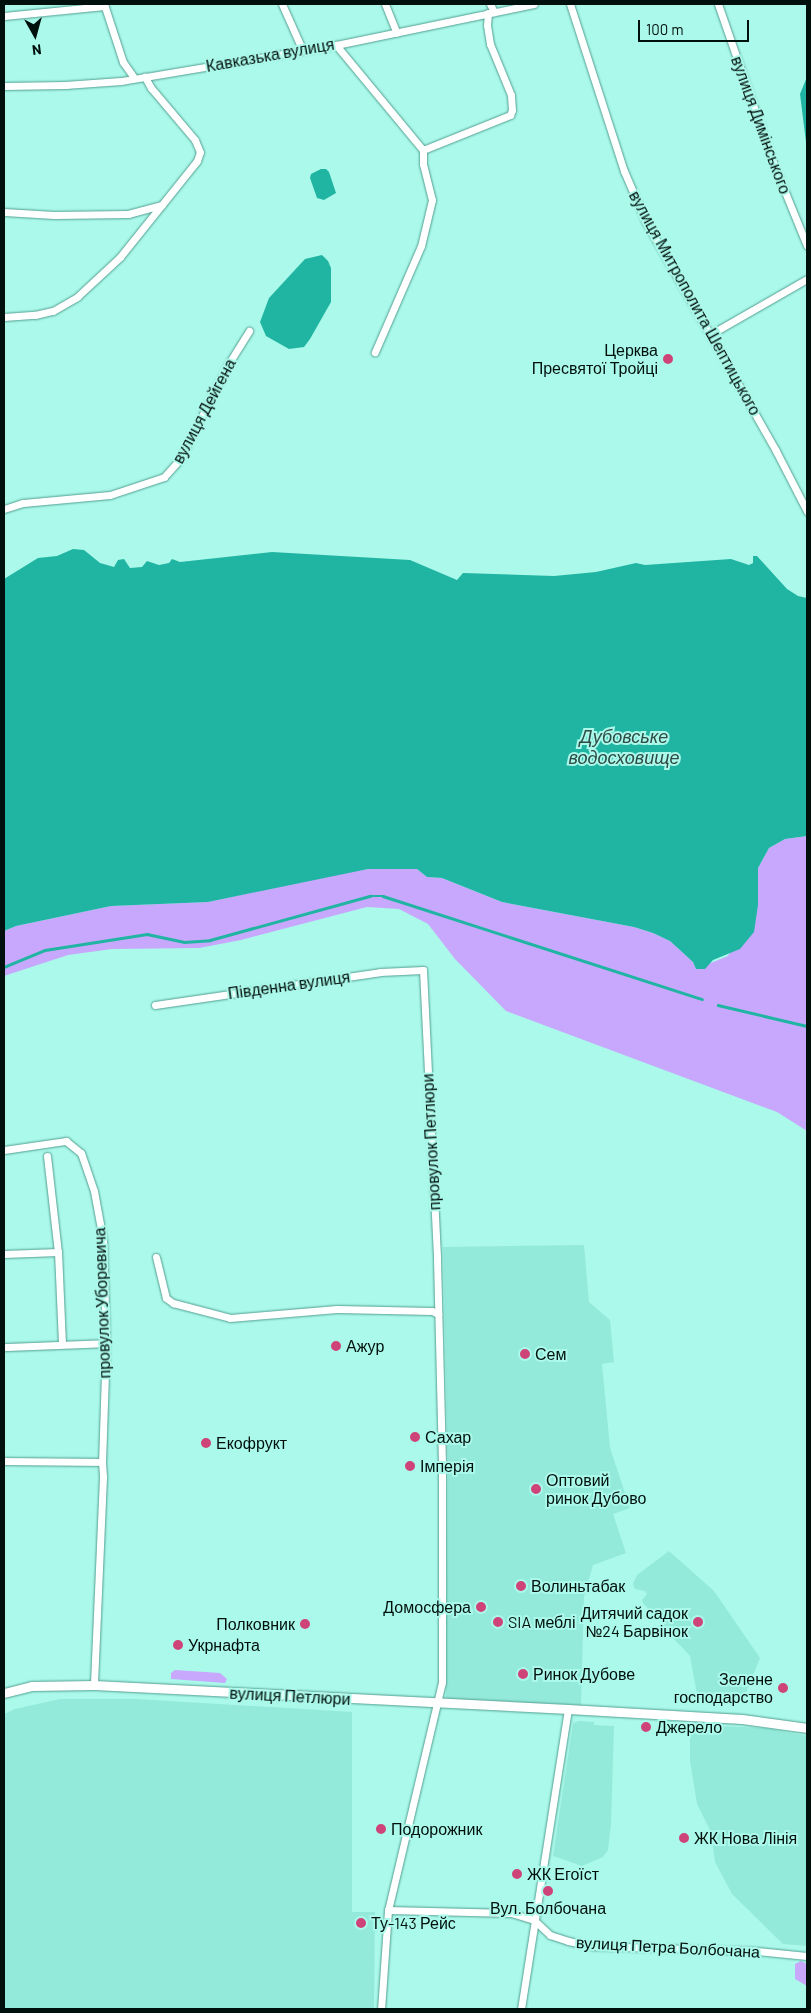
<!DOCTYPE html>
<meta charset="utf-8">
<style>
body{margin:0}
#map{position:relative;width:811px;height:2013px;overflow:hidden;background:#abf9ea;font-family:Barlow,sans-serif}
div>[style]{position:absolute}
[style*='--x']{left:calc(var(--x)*1px);top:calc(var(--y)*1px);width:calc(var(--w)*1px);rotate:calc(var(--a)*1deg)}
.built>*{inset:0;background:#94eada}
.green>*{inset:0;background:#c8a8fc}
.water>*{inset:0;background:#20b5a2}
.stream>*{height:2.5px;margin:-1.25px;padding:0 1.25px;transform-origin:1.25px;border-radius:1.25px;background:#20b5a2}
.roads{filter:drop-shadow(0 0 1px #529f92) drop-shadow(0 0 1px #529f92)}
.minor>*{height:7px;margin:-3.5px;padding:0 3.5px;transform-origin:3.5px;border-radius:3.5px;background:#fff}
.secondary>*{height:9px;margin:-4.5px;padding:0 4.5px;transform-origin:4.5px;border-radius:4.5px;background:#fff}
.dots>*{width:14px;height:14px;translate:-50% -50%;box-sizing:border-box;border:2px solid #abf9ea;border-radius:50%}
span{translate:-50% -50%;white-space:nowrap;text-align:center;line-height:1.15;-webkit-text-stroke:4px #abf9ea;paint-order:stroke}
.street-label{font-size:16px;color:#00100d}
.poi-label{font-size:16px;color:#00100d}
.right{translate:-100% -50%;text-align:right}
.left{translate:0 -50%;text-align:left}
.water-label{font-size:18px;color:#2e4b46;font-style:italic}
.frame{position:absolute;inset:0;border:5px solid #00100d;pointer-events:none}
.north{position:absolute;left:10px;top:10px;width:50px;height:50px;-webkit-text-stroke:4px #abf9ea;paint-order:stroke;rotate:173deg;font-size:14px;font-weight:700;line-height:20px;text-align:center;color:#00100d}
.north::after{content:'';display:block;margin:auto;width:18px;height:22px;background:#00100d;clip-path:polygon(50% 0,100% 100%,50% 72%,0 100%)}
.scale{position:absolute;left:638px;top:20px;width:111px;height:22px;box-sizing:border-box;border:2px solid #00100d;border-top:0;padding-left:6px;font-size:15px;line-height:18px;white-space:nowrap;color:#00100d;-webkit-text-stroke:4px #abf9ea;paint-order:stroke}
</style>
<div id="map">
<div class="built">
<div style="clip-path:polygon(584px 1245px,589px 1302px,610px 1320px,614px 1362px,602px 1364px,610px 1448px,630px 1508px,613px 1514px,626px 1553px,593px 1565px,584px 1597px,581px 1705px,446px 1699px,448px 1470px,443px 1247px)"></div>
<div style="clip-path:polygon(669px 1551px,714px 1591px,760px 1658px,745px 1695px,697px 1694px,690px 1656px,661px 1625px,660px 1617px,654px 1615px,643px 1603px,642px 1600px,647px 1594px,645px 1591px,635px 1589px,633px 1584px,637px 1575px)"></div>
<div style="clip-path:polygon(60px 1699px,136px 1699px,352px 1712px,352px 1912px,375px 1912px,374px 2009px,4px 2009px,4px 1714px,15px 1709px)"></div>
<div style="clip-path:polygon(579px 1721px,594px 1722px,594px 1725px,614px 1726px,611px 1824px,608px 1850px,603px 1857px,582px 1866px,553px 1856px,573px 1723px)"></div>
<div style="clip-path:polygon(690px 1725px,765px 1728px,807px 1736px,807px 1946px,783px 1944px,732px 1894px,715px 1862px,711px 1832px,697px 1804px,690px 1761px)"></div>
</div>
<div class="green">
<div style="clip-path:polygon(807px 836px,807px 1131px,777px 1112px,506px 1011px,455px 959px,428px 924px,399px 909px,367px 907px,241px 940px,199px 948px,112px 949px,68px 955px,4px 976px,4px 931px,16px 926px,111px 906px,208px 902px,332px 875px,368px 869px,397px 868px,417px 869px,427px 877px,442px 878px,502px 902px,634px 927px,653px 933px,670px 941px,693px 962px,696px 969px,728px 956px,758px 905px,758px 868px,769px 848px,785px 839px)"></div>
<div style="clip-path:polygon(175px 1670px,220px 1673px,227px 1679px,225px 1683px,171px 1679px,171px 1673px)"></div>
<div style="clip-path:polygon(801px 1961px,807px 1964px,807px 1986px,795px 1979px,795px 1964px)"></div>
</div>
<div class="water">
<div style="clip-path:polygon(807px 77px,807px 150px,800px 94px)"></div>
<div style="clip-path:polygon(321px 169px,326px 169px,329px 172px,336px 193px,324px 200px,317px 198px,310px 178px,311px 174px)"></div>
<div style="clip-path:polygon(322px 255px,328px 261px,331px 268px,331px 302px,310px 339px,304px 347px,289px 349px,266px 336px,260px 322px,269px 298px,305px 259px)"></div>
<div style="clip-path:polygon(73px 549px,84px 550px,100px 563px,114px 567px,118px 560px,124px 559px,130px 568px,142px 567px,147px 561px,159px 565px,169px 563px,172px 559px,180px 562px,272px 552px,410px 560px,457px 580px,463px 573px,554px 576px,596px 572px,636px 563px,645px 565px,731px 559px,749px 565px,753px 563px,753px 556px,757px 556px,787px 589px,798px 596px,807px 598px,807px 836px,785px 839px,769px 848px,758px 868px,758px 905px,754px 932px,740px 949px,713px 960px,705px 969px,696px 969px,693px 962px,670px 941px,653px 933px,634px 927px,502px 902px,442px 878px,427px 877px,417px 869px,368px 869px,208px 902px,111px 906px,16px 926px,4px 931px,4px 579px,38px 558px,57px 556px)"></div>
</div>
<div class="stream">
<div style="--x:4;--y:967;--w:44;--a:-22.5"></div>
<div style="--x:45;--y:950;--w:103;--a:-8.9"></div>
<div style="--x:147;--y:934;--w:38;--a:12"></div>
<div style="--x:184;--y:942;--w:26;--a:-4"></div>
<div style="--x:210;--y:940;--w:166;--a:-15.4"></div>
<div style="--x:370;--y:896;--w:13;--a:0"></div>
<div style="--x:383;--y:896;--w:335;--a:17.9"></div>
<div style="--x:718;--y:1005;--w:91;--a:13.3"></div>
</div>
<div class="roads">
<div class="minor">
<div style="--x:104;--y:4;--w:61;--a:71.9"></div>
<div style="--x:123;--y:62;--w:19;--a:55"></div>
<div style="--x:282;--y:4;--w:49;--a:66"></div>
<div style="--x:385;--y:4;--w:31;--a:68"></div>
<div style="--x:490;--y:4;--w:9;--a:63"></div>
<div style="--x:570;--y:4;--w:176;--a:72.1"></div>
<div style="--x:624;--y:171;--w:56;--a:66.7"></div>
<div style="--x:646;--y:222;--w:263;--a:60.4"></div>
<div style="--x:776;--y:451;--w:68;--a:62.7"></div>
<div style="--x:718;--y:4;--w:170;--a:70.8"></div>
<div style="--x:774;--y:165;--w:87;--a:67.8"></div>
<div style="--x:4;--y:16;--w:101;--a:-5.7"></div>
<div style="--x:336;--y:45;--w:136;--a:50.4"></div>
<div style="--x:423;--y:150;--w:14;--a:90"></div>
<div style="--x:423;--y:164;--w:37;--a:76"></div>
<div style="--x:432;--y:200;--w:47;--a:103.4"></div>
<div style="--x:421;--y:246;--w:116;--a:113.5"></div>
<div style="--x:4;--y:86;--w:61;--a:-0.9"></div>
<div style="--x:65;--y:85;--w:56;--a:-4.1"></div>
<div style="--x:121;--y:81;--w:218;--a:-9.5"></div>
<div style="--x:336;--y:45;--w:202;--a:-11.7"></div>
<div style="--x:423;--y:150;--w:94;--a:-21.9"></div>
<div style="--x:510;--y:115;--w:5;--a:-68"></div>
<div style="--x:512;--y:110;--w:15;--a:-94"></div>
<div style="--x:511;--y:95;--w:55;--a:-112.4"></div>
<div style="--x:490;--y:44;--w:19;--a:-99"></div>
<div style="--x:487;--y:25;--w:12;--a:-85"></div>
<div style="--x:4;--y:212;--w:50;--a:3.4"></div>
<div style="--x:54;--y:215;--w:74;--a:-0.8"></div>
<div style="--x:128;--y:214;--w:35;--a:-15"></div>
<div style="--x:4;--y:317;--w:31;--a:-4"></div>
<div style="--x:35;--y:315;--w:18;--a:-13"></div>
<div style="--x:53;--y:311;--w:28;--a:-30"></div>
<div style="--x:77;--y:297;--w:59;--a:-42.9"></div>
<div style="--x:120;--y:257;--w:123;--a:-51.3"></div>
<div style="--x:197;--y:161;--w:9;--a:-72"></div>
<div style="--x:200;--y:152;--w:13;--a:-113"></div>
<div style="--x:195;--y:140;--w:68;--a:-130.2"></div>
<div style="--x:151;--y:88;--w:13;--a:-119"></div>
<div style="--x:711;--y:334;--w:111;--a:-29.8"></div>
<div style="--x:4;--y:509;--w:20;--a:-18"></div>
<div style="--x:23;--y:503;--w:87;--a:-5.3"></div>
<div style="--x:110;--y:495;--w:57;--a:-18.4"></div>
<div style="--x:164;--y:477;--w:24;--a:-48"></div>
<div style="--x:180;--y:459;--w:108;--a:-63"></div>
<div style="--x:229;--y:363;--w:38;--a:-58"></div>
<div style="--x:155;--y:1005;--w:227;--a:-8.3"></div>
<div style="--x:380;--y:972;--w:43;--a:-2.7"></div>
<div style="--x:423;--y:970;--w:289;--a:87.2"></div>
<div style="--x:437;--y:1259;--w:206;--a:88.6"></div>
<div style="--x:442;--y:1465;--w:217;--a:90"></div>
<div style="--x:442;--y:1682;--w:234;--a:103.3"></div>
<div style="--x:388;--y:1910;--w:99;--a:94"></div>
<div style="--x:4;--y:1150;--w:63;--a:-8.3"></div>
<div style="--x:66;--y:1141;--w:19;--a:39"></div>
<div style="--x:81;--y:1153;--w:40;--a:71.1"></div>
<div style="--x:94;--y:1191;--w:50;--a:79.6"></div>
<div style="--x:103;--y:1240;--w:103;--a:88.3"></div>
<div style="--x:106;--y:1343;--w:119;--a:91.9"></div>
<div style="--x:102;--y:1462;--w:15;--a:86"></div>
<div style="--x:103;--y:1477;--w:208;--a:92.5"></div>
<div style="--x:47;--y:1156;--w:97;--a:83.5"></div>
<div style="--x:4;--y:1254;--w:54;--a:-2.1"></div>
<div style="--x:58;--y:1252;--w:92;--a:87.5"></div>
<div style="--x:156;--y:1257;--w:42;--a:76.3"></div>
<div style="--x:166;--y:1298;--w:9;--a:36"></div>
<div style="--x:173;--y:1303;--w:59;--a:14.7"></div>
<div style="--x:230;--y:1318;--w:107;--a:-4.8"></div>
<div style="--x:337;--y:1309;--w:95;--a:1.2"></div>
<div style="--x:432;--y:1311;--w:7;--a:27"></div>
<div style="--x:4;--y:1347;--w:102;--a:-2.2"></div>
<div style="--x:4;--y:1461;--w:98;--a:0.6"></div>
<div style="--x:388;--y:1910;--w:123;--a:1.4"></div>
<div style="--x:511;--y:1913;--w:24;--a:17"></div>
<div style="--x:534;--y:1920;--w:22;--a:43"></div>
<div style="--x:550;--y:1935;--w:19;--a:18"></div>
<div style="--x:568;--y:1941;--w:25;--a:12"></div>
<div style="--x:592;--y:1946;--w:165;--a:1.7"></div>
<div style="--x:757;--y:1951;--w:50;--a:5.7"></div>
<div style="--x:521;--y:2009;--w:304;--a:-81.1"></div>
</div>
<div class="secondary">
<div style="--x:4;--y:1693;--w:29;--a:-14"></div>
<div style="--x:32;--y:1686;--w:62;--a:-0.9"></div>
<div style="--x:94;--y:1685;--w:475;--a:2.9"></div>
<div style="--x:568;--y:1709;--w:174;--a:3.3"></div>
<div style="--x:742;--y:1719;--w:66;--a:7.9"></div>
</div>
</div>
<div class="dots">
<div style="left:668px;top:359px;background:#cf4478"></div>
<div style="left:336px;top:1346px;background:#cf4478"></div>
<div style="left:525px;top:1354px;background:#cf4478"></div>
<div style="left:415px;top:1437px;background:#cf4478"></div>
<div style="left:206px;top:1443px;background:#cf4478"></div>
<div style="left:410px;top:1466px;background:#cf4478"></div>
<div style="left:536px;top:1489px;background:#cf4478"></div>
<div style="left:521px;top:1586px;background:#cf4478"></div>
<div style="left:481px;top:1607px;background:#cf4478"></div>
<div style="left:498px;top:1622px;background:#cf4478"></div>
<div style="left:698px;top:1622px;background:#cf4478"></div>
<div style="left:305px;top:1624px;background:#cf4478"></div>
<div style="left:178px;top:1645px;background:#cf4478"></div>
<div style="left:523px;top:1674px;background:#cf4478"></div>
<div style="left:783px;top:1688px;background:#cf4478"></div>
<div style="left:646px;top:1727px;background:#cf4478"></div>
<div style="left:381px;top:1829px;background:#cf4478"></div>
<div style="left:684px;top:1838px;background:#cf4478"></div>
<div style="left:517px;top:1874px;background:#cf4478"></div>
<div style="left:548px;top:1891px;background:#cf4478"></div>
<div style="left:361px;top:1923px;background:#cf4478"></div>
</div>
<div class="street-label">
<span style="left:270px;top:55px;rotate:-10deg">Кавказька вулиця</span>
<span style="left:761px;top:125px;rotate:70deg">вулиця Димінського</span>
<span style="left:695px;top:303px;rotate:61deg">вулиця Митрополита Шептицького</span>
<span style="left:204px;top:411px;rotate:-62deg">вулиця Дейгена</span>
<span style="left:289px;top:985px;rotate:-8deg">Південна вулиця</span>
<span style="left:431px;top:1142px;rotate:-93deg">провулок Петлюри</span>
<span style="left:102px;top:1303px;rotate:-92deg">провулок Уборевича</span>
<span style="left:290px;top:1696px;rotate:3deg">вулиця Петлюри</span>
<span style="left:668px;top:1947px;rotate:3deg">вулиця Петра Болбочана</span>
</div>
<div class="poi-label">
<span class="right" style="left:658px;top:359px">Церква<br>Пресвятої Тройці</span>
<span class="left" style="left:346px;top:1346px">Ажур</span>
<span class="left" style="left:535px;top:1354px">Сем</span>
<span class="left" style="left:425px;top:1437px">Сахар</span>
<span class="left" style="left:216px;top:1443px">Екофрукт</span>
<span class="left" style="left:420px;top:1466px">Імперія</span>
<span class="left" style="left:546px;top:1489px">Оптовий<br>ринок Дубово</span>
<span class="left" style="left:531px;top:1586px">Волиньтабак</span>
<span class="right" style="left:471px;top:1607px">Домосфера</span>
<span class="right" style="left:688px;top:1622px">Дитячий садок<br>№24 Барвінок</span>
<span class="left" style="left:508px;top:1622px">SIA меблі</span>
<span class="right" style="left:295px;top:1624px">Полковник</span>
<span class="left" style="left:188px;top:1645px">Укрнафта</span>
<span class="left" style="left:533px;top:1674px">Ринок Дубове</span>
<span class="right" style="left:773px;top:1688px">Зелене<br>господарство</span>
<span class="left" style="left:656px;top:1727px">Джерело</span>
<span class="left" style="left:391px;top:1829px">Подорожник</span>
<span class="left" style="left:694px;top:1838px">ЖК Нова Лінія</span>
<span class="left" style="left:527px;top:1874px">ЖК Егоїст</span>
<span style="left:548px;top:1908px">Вул. Болбочана</span>
<span class="left" style="left:371px;top:1923px">Ту-143 Рейс</span>
</div>
<div class="water-label">
<span style="left:624px;top:747px">Дубовське<br>водосховище</span>
</div>
<div class="frame"></div>
<div class="north">N</div>
<div class="scale">100 m</div>
</div>
